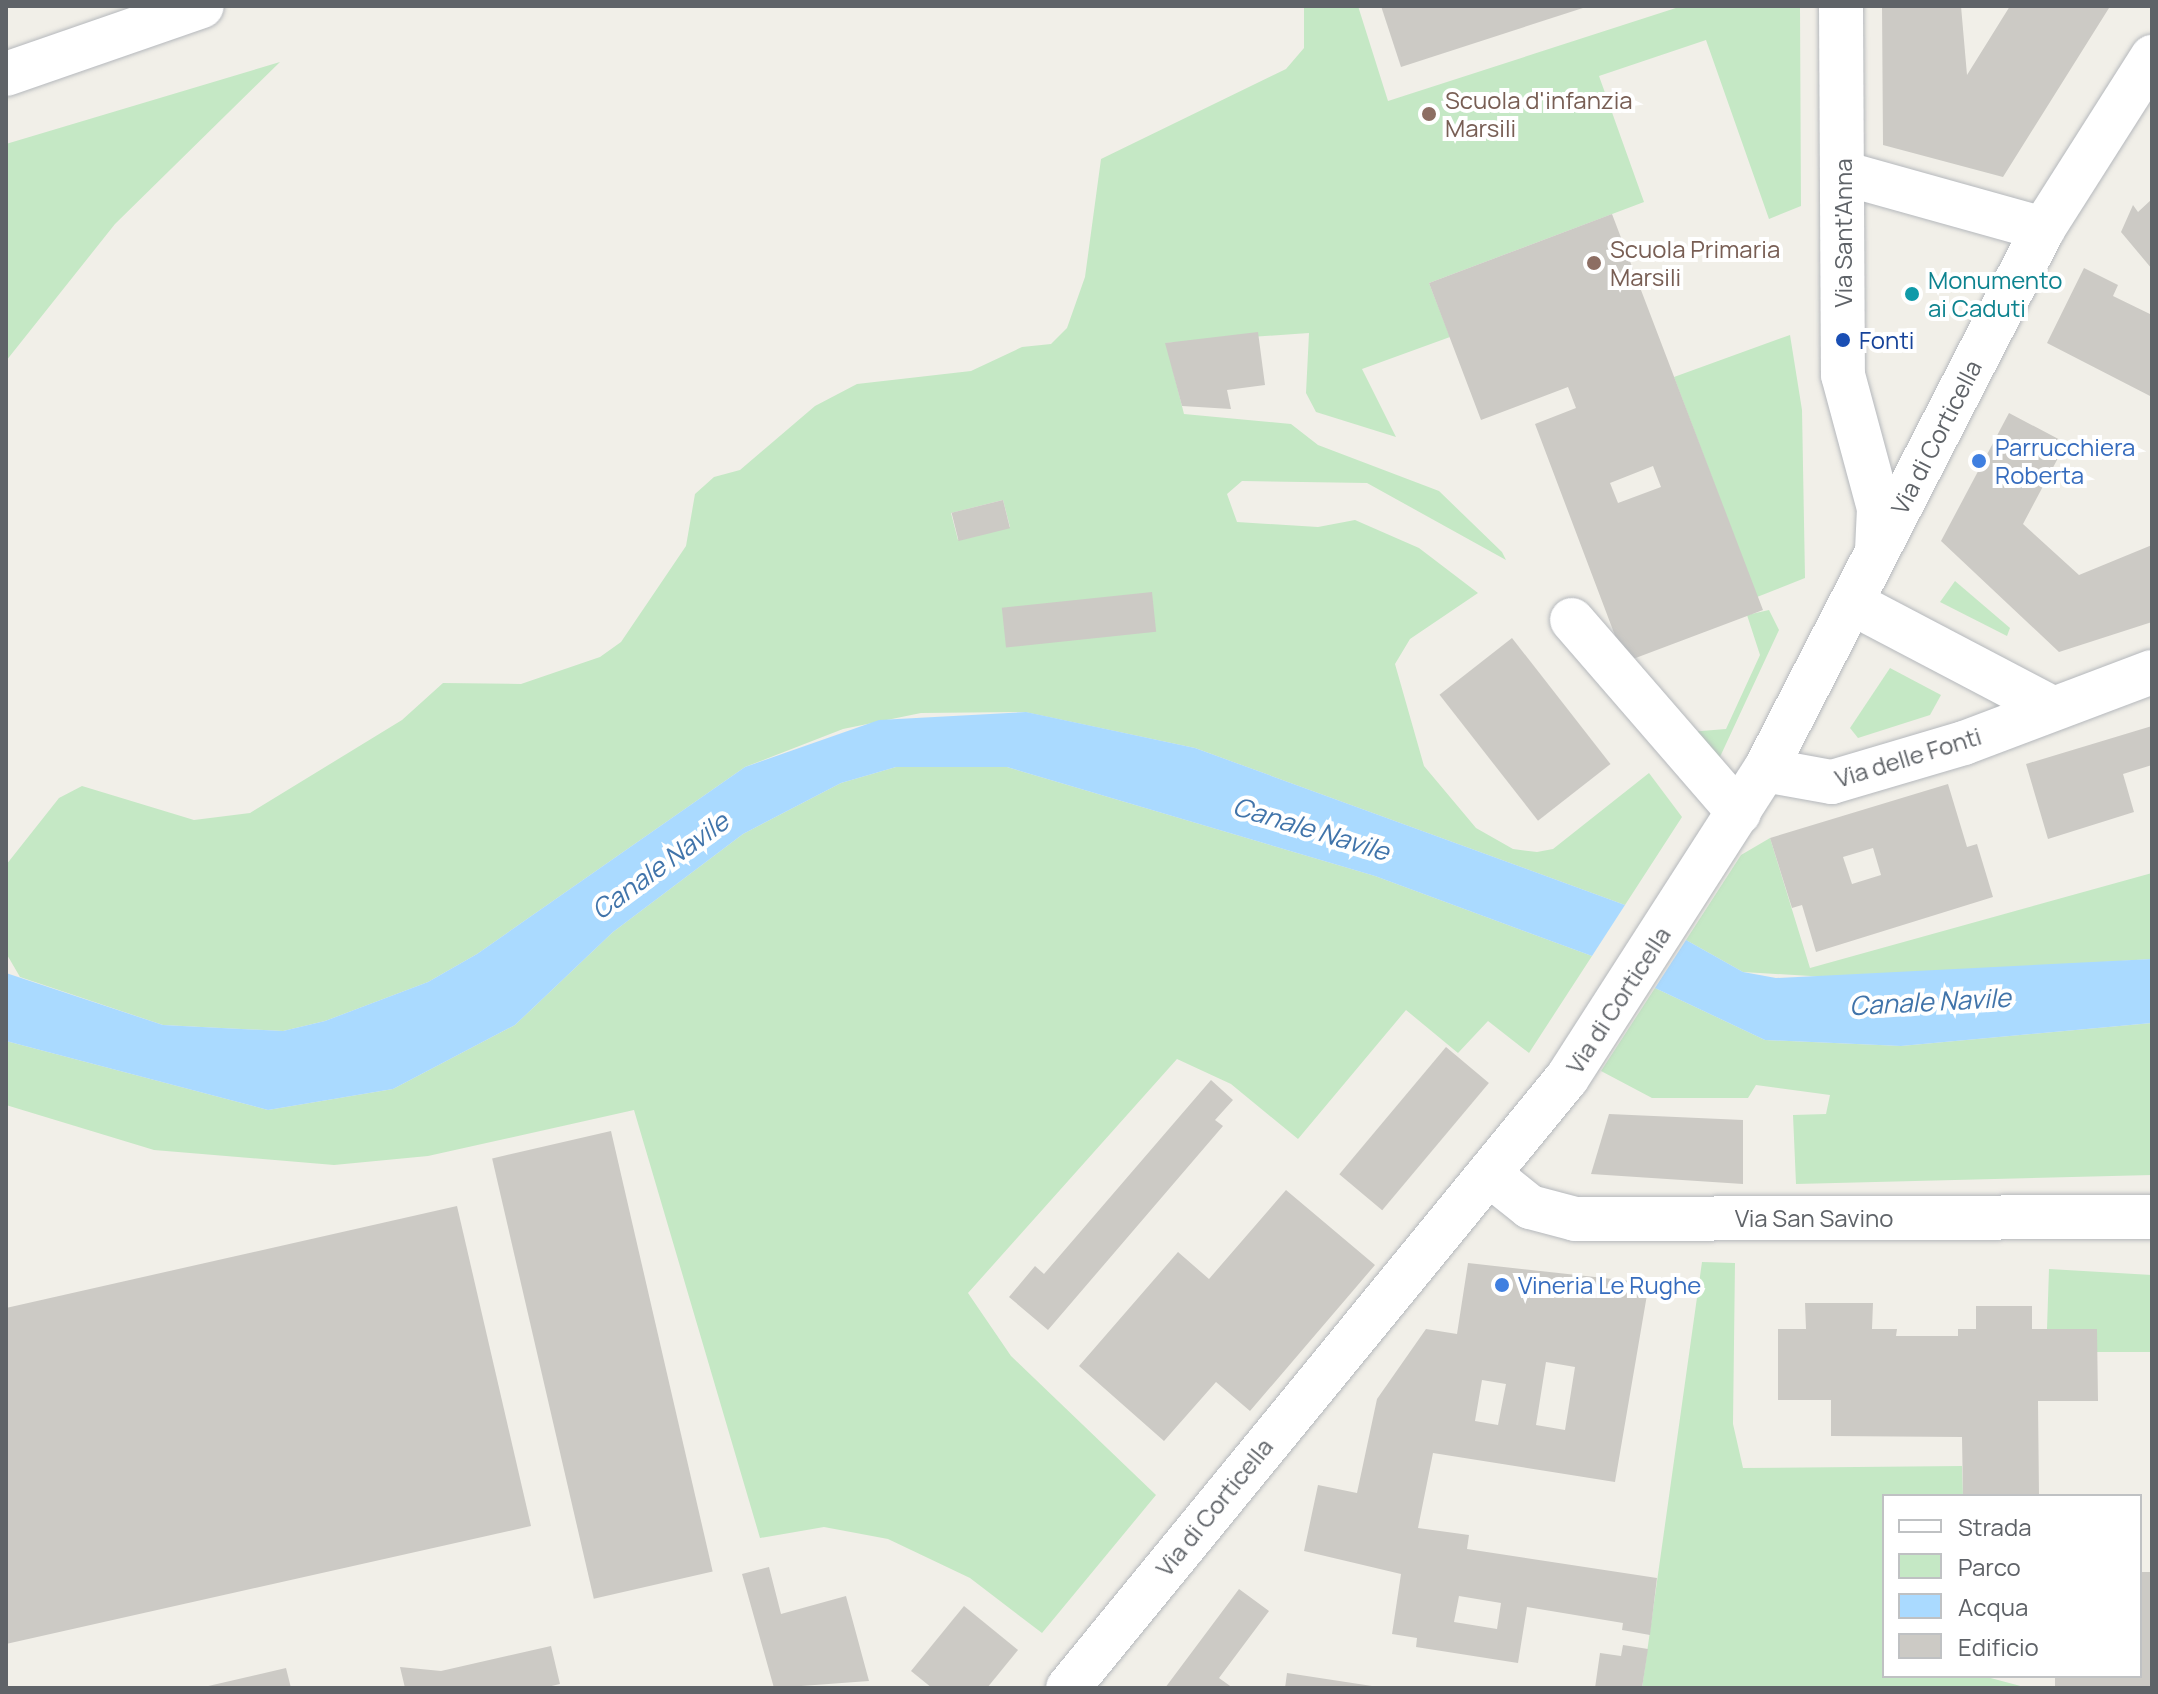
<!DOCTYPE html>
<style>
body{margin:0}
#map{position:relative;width:2158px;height:1694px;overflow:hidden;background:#f1efe8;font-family:Manrope,sans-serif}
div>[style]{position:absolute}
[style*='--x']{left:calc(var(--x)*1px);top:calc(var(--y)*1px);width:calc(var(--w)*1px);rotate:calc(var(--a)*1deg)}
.green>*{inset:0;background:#c5e8c5}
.water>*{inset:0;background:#aadaff}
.building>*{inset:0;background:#cccac5;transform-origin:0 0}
.roads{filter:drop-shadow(0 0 2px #b5b8bc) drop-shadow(0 0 2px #b5b8bc)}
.minor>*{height:44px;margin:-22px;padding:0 22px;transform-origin:22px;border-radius:22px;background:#fff}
.dots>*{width:22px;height:22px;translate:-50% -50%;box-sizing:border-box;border:4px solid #fff;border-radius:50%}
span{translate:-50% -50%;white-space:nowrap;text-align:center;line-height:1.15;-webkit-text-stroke:8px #fff;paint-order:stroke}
.education-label{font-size:24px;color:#785e54}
.left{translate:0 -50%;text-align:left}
.street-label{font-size:24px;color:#5f6368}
.culture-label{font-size:24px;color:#0d838f}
.transit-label{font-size:24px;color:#164399}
.shop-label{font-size:24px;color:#366cbe}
.water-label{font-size:26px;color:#4174aa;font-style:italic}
.frame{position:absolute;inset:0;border:8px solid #5f6368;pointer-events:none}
.legend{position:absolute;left:1882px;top:1494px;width:260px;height:184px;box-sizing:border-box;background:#fff;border:2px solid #bfc1c3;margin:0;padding:10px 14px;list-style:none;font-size:24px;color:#5f6368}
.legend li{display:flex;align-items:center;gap:16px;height:40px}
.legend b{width:40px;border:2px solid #bfc1c3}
</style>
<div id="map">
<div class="green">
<div style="clip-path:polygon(evenodd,1304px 6px,1358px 6px,1388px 101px,1682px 6px,1800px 6px,1801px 206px,1769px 219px,1706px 40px,1599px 76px,1644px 202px,1429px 283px,1450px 337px,1362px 369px,1396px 437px,1316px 412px,1306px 393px,1309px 333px,1166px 343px,1184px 414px,1291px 424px,1318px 445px,1439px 491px,1502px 552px,1506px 560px,1367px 483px,1242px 481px,1227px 494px,1237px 522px,1318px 527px,1355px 520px,1419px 548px,1478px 593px,1410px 639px,1395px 664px,1424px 766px,1476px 828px,1513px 849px,1537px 852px,1553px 849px,1649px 773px,1682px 817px,1625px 905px,1195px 748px,1025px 712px,921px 713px,843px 729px,745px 767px,477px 954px,428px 982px,325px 1021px,283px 1031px,163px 1025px,20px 977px,6px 953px,6px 865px,59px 798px,82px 786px,194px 820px,250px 813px,402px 720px,443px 683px,521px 684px,600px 657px,621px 642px,686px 546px,695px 494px,714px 477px,740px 470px,815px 406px,857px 384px,971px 371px,1022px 347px,1051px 344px,1067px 328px,1085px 277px,1101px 159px,1286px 69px,1304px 48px,1304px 6px,1003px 500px,1010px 527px,958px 540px,951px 513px,1003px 500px)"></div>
<div style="clip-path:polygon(280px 62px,115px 224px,6px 361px,6px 144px)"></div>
<div style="clip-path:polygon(1790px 335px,1802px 410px,1805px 578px,1757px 597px,1674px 377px)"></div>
<div style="clip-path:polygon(1955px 581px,2010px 628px,2007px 636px,1940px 602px)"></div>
<div style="clip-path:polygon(1769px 610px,1779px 630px,1719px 759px,1689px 732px,1726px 729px,1760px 655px,1747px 615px)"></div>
<div style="clip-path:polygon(1890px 668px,1941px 695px,1930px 715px,1858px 738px,1850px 728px)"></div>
<div style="clip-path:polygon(896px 767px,1007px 767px,1375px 876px,1592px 956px,1529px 1053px,1488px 1021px,1458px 1053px,1406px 1010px,1298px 1139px,1231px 1084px,1177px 1059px,968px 1293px,1011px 1356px,1156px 1495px,1042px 1633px,970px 1578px,888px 1539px,824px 1527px,760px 1538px,634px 1110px,428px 1156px,334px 1165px,154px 1150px,6px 1105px,6px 1041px,268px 1110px,393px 1089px,515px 1025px,613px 932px,743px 834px,841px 783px)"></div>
<div style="clip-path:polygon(1770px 838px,1810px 968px,2152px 873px,2152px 959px,1843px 978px,1743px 972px,1686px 940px,1741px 855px)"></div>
<div style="clip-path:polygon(1655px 988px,1765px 1040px,1901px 1046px,2152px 1023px,2152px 1175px,1796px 1184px,1793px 1115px,1826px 1114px,1830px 1095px,1756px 1085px,1748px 1098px,1652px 1098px,1601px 1071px)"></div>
<div style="clip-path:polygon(1702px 1262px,1735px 1263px,1733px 1424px,1743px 1468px,1962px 1466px,1963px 1496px,1884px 1496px,1884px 1676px,1983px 1676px,2028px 1688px,1642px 1688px)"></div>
<div style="clip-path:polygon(2049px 1269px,2152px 1275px,2152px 1352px,2097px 1352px,2047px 1329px)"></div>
</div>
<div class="water">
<div style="clip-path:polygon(1026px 712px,1195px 748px,1625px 905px,1592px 956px,1375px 876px,1007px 767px,896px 767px,841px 783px,743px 834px,613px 932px,515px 1025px,393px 1089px,268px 1110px,6px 1041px,6px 973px,163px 1025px,283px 1031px,325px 1021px,428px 982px,477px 954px,745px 767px,879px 720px)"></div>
<div style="clip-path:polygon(1686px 940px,1743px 972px,1776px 978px,2152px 959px,2152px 1023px,1901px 1046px,1765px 1040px,1655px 988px)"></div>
</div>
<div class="building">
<div style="clip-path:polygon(1381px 6px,1586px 6px,1586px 7px,1401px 67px)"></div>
<div style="clip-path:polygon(1882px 6px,1961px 6px,1967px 75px,2010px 6px,2109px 8px,2003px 177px,1883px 145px)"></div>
<div style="clip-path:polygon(2152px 199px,2152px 269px,2121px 232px,2133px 205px,2138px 212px)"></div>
<div style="clip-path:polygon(evenodd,1612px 214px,1763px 610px,1625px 662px,1535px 424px,1576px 408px,1568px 387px,1481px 420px,1429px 283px,1612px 214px,1653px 466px,1661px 487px,1618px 503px,1610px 483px,1653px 466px)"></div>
<div style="clip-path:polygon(2084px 268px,2118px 285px,2113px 296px,2152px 315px,2152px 397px,2047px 343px)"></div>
<div style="clip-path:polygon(1258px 332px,1265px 385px,1227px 390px,1231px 409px,1182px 406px,1165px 343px)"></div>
<div style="clip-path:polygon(2009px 413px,2066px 443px,2023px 524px,2079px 575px,2152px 545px,2152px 622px,2059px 652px,1941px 541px)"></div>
<div style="left:1003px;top:500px;width:29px;height:53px;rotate:76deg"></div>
<div style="left:1152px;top:592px;width:40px;height:151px;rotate:84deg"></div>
<div style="left:1512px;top:638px;width:160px;height:92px;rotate:52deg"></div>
<div style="clip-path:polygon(2152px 726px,2152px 765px,2123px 774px,2134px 812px,2048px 839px,2026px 764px)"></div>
<div style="clip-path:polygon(evenodd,1948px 784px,1967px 847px,1977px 844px,1993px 897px,1816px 952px,1802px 905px,1792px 908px,1770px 838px,1948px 784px,1873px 848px,1881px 875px,1852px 884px,1843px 857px,1873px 848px)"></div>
<div style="left:1446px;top:1047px;width:56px;height:166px;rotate:40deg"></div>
<div style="clip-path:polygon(1211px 1080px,1233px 1100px,1215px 1120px,1223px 1126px,1048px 1330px,1009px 1297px,1035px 1266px,1044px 1274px)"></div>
<div style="clip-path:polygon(1609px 1114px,1743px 1120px,1743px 1184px,1591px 1174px)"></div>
<div style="left:611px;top:1131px;width:452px;height:122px;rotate:77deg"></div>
<div style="clip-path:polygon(1286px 1190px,1375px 1265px,1250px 1411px,1216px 1382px,1164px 1441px,1079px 1366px,1178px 1252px,1209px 1279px)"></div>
<div style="clip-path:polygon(457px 1206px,531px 1526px,6px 1644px,6px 1308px)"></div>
<div style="clip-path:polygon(evenodd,1468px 1263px,1649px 1283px,1615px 1482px,1433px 1453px,1418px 1528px,1469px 1535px,1467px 1549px,1657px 1578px,1650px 1635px,1622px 1630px,1623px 1623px,1527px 1607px,1518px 1663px,1416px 1647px,1417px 1638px,1392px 1634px,1401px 1574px,1304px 1551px,1318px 1485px,1357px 1493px,1377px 1399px,1426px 1329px,1457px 1334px,1468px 1263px,1546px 1362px,1575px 1367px,1565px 1430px,1536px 1425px,1546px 1362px,1468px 1263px,1482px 1380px,1506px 1384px,1498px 1425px,1475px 1421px,1482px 1380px,1468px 1263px,1459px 1596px,1501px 1603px,1497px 1629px,1454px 1622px,1459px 1596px)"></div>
<div style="clip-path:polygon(1805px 1303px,1873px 1303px,1872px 1329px,1897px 1329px,1896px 1336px,1958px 1336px,1958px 1329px,1976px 1329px,1976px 1306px,2032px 1306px,2032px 1329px,2097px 1329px,2098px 1401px,2038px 1401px,2039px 1496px,1963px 1496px,1962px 1437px,1831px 1436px,1831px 1400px,1778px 1400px,1778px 1329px,1806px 1329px)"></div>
<div style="clip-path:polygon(769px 1567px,781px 1614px,846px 1596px,869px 1681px,774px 1688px,742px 1574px)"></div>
<div style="clip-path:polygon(2140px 1572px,2152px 1572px,2152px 1688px,2055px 1688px,2055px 1676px,2140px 1676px)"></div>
<div style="clip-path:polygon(1239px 1589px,1269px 1611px,1219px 1678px,1233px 1688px,1165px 1688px)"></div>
<div style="clip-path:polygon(964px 1606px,1018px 1650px,987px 1688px,932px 1688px,911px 1671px)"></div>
<div style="clip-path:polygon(1623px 1645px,1648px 1649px,1642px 1688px,1595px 1688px,1600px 1653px,1621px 1656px)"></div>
<div style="clip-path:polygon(551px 1646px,560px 1684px,543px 1688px,405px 1688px,400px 1667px,441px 1671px)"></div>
<div style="clip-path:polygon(286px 1668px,291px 1688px,204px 1688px,204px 1687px)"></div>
<div style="clip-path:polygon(1287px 1673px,1372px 1686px,1372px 1688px,1285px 1688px)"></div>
</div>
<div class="roads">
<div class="minor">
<div style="--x:1841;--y:6;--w:369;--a:89.7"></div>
<div style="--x:1843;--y:375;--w:138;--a:74.9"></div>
<div style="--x:1879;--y:508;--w:42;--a:92.7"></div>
<div style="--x:6;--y:74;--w:207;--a:-19.1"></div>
<div style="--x:1843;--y:173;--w:208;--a:15.6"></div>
<div style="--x:1852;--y:603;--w:221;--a:27.7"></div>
<div style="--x:1572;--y:620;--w:255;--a:49.1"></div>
<div style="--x:1765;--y:770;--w:68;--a:10.2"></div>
<div style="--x:1832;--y:782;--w:138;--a:-16.5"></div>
<div style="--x:1964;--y:743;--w:201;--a:-20.7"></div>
<div style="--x:1490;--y:1175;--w:51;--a:38.7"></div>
<div style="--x:1530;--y:1207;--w:47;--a:14.9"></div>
<div style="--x:1575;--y:1219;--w:577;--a:-0.2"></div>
<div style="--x:1068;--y:1688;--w:788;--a:-50.72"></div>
<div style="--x:1567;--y:1078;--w:366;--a:-57.3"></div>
<div style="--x:1765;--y:770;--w:608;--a:-62.8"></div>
<div style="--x:2043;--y:229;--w:204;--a:-57.6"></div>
</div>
</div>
<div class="dots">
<div style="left:1429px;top:114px;background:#8d6e63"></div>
<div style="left:1594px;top:263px;background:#8d6e63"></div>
<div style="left:1912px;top:294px;background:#0f9aa8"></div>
<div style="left:1843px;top:340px;background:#1a4fb4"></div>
<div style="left:1979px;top:461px;background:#3f7fe0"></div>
<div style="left:1502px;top:1285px;background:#3f7fe0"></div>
</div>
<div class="education-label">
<span class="left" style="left:1445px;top:114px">Scuola d'infanzia<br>Marsili</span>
<span class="left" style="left:1610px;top:263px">Scuola Primaria<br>Marsili</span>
</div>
<div class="street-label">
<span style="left:1843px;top:233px;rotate:-90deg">Via Sant'Anna</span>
<span style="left:1936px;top:437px;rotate:-63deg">Via di Corticella</span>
<span style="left:1908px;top:757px;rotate:-17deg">Via delle Fonti</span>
<span style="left:1618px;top:1000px;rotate:-57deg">Via di Corticella</span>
<span style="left:1814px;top:1218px">Via San Savino</span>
<span style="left:1214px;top:1507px;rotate:-51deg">Via di Corticella</span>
</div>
<div class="culture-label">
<span class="left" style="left:1928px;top:294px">Monumento<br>ai Caduti</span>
</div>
<div class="transit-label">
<span class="left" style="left:1859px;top:340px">Fonti</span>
</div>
<div class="shop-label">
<span class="left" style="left:1995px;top:461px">Parrucchiera<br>Roberta</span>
<span class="left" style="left:1518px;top:1285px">Vineria Le Rughe</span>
</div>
<div class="water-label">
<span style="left:1311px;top:829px;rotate:17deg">Canale Navile</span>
<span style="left:660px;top:866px;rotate:-36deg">Canale Navile</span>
<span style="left:1930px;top:1002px;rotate:-3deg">Canale Navile</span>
</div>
<div class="frame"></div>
<ul class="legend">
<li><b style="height:10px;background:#fff"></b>Strada</li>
<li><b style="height:22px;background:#c5e8c5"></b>Parco</li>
<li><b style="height:22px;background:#aadaff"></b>Acqua</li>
<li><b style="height:22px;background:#cccac5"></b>Edificio</li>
</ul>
</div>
